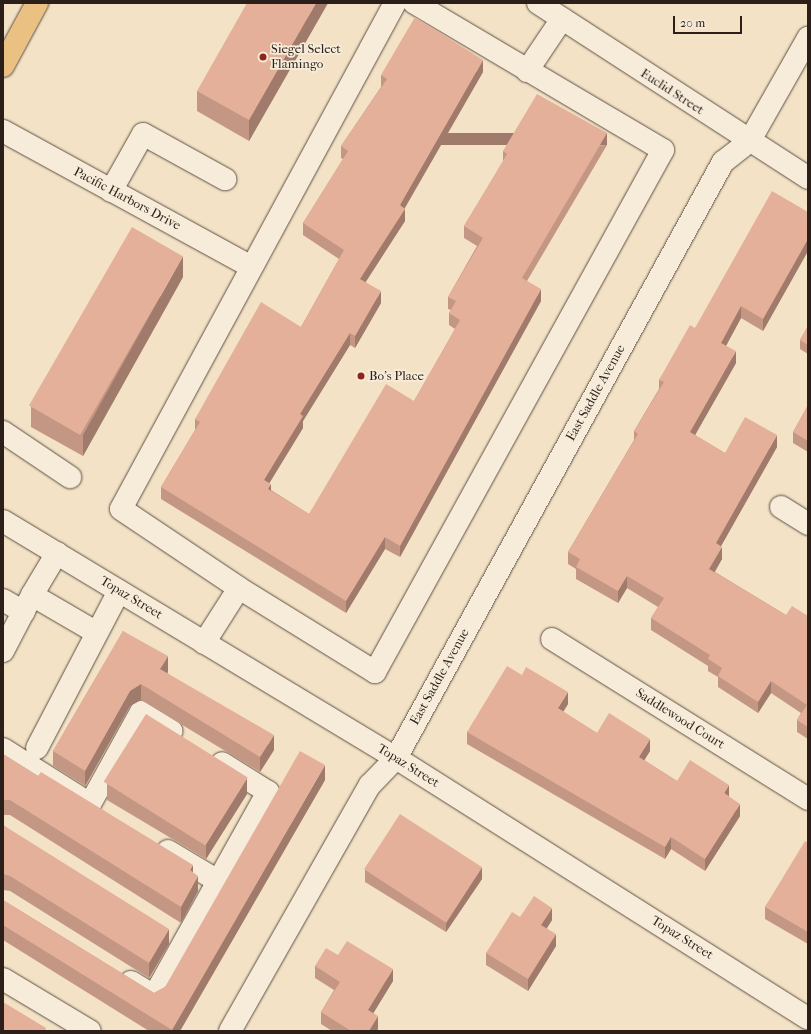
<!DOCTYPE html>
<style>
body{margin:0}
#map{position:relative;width:811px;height:1034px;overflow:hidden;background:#f3e2c6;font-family:"IM FELL French Canon",serif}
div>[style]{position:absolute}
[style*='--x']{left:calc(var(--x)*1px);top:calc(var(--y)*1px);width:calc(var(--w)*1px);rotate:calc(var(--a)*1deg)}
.roads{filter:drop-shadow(0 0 1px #5e5044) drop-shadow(0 0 1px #5e5044)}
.minor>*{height:22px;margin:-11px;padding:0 11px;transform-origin:11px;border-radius:11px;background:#f7ecda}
.major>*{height:22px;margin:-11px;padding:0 11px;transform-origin:11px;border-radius:11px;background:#eac183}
.wall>*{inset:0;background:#c49784}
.shaded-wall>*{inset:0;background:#a07b6c;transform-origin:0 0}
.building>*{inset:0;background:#e4b09a;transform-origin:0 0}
.dots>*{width:11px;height:11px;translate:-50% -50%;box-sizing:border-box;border:2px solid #f7ecda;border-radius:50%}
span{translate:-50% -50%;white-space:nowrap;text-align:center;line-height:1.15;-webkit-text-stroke:3.5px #f7ecda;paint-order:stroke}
.poi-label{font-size:13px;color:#2c1f19}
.left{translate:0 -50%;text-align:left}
.street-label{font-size:13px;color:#2c1f19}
.frame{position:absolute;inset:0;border:4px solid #2c1f19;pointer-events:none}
.scale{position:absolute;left:673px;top:16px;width:69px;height:18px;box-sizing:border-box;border:2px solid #2c1f19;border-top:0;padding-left:5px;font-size:12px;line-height:14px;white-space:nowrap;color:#2c1f19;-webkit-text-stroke:3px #f7ecda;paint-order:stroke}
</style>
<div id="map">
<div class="roads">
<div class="minor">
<div style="--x:395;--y:3;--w:575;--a:118.44"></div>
<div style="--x:121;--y:509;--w:142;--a:33.8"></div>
<div style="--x:239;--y:588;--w:160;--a:31.7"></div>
<div style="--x:375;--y:672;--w:596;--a:-61.11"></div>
<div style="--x:663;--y:150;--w:289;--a:-149.4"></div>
<div style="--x:538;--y:3;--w:322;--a:32.9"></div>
<div style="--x:527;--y:71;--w:63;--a:-56.1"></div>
<div style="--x:3;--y:131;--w:283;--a:28.7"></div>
<div style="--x:111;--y:191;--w:65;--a:-60.7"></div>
<div style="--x:143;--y:134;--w:94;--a:28.8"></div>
<div style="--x:3;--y:432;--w:81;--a:33.9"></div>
<div style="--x:781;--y:507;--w:32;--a:32"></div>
<div style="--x:3;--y:521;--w:459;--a:31.1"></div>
<div style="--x:396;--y:758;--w:487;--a:32.3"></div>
<div style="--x:32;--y:595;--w:49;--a:-59.2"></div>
<div style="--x:3;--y:600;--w:24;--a:30"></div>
<div style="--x:552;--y:639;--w:302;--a:32"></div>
<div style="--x:204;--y:643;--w:65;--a:-57.5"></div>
<div style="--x:3;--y:651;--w:63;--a:-62.6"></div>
<div style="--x:32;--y:595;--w:75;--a:30.3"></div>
<div style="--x:37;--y:748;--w:177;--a:-62.4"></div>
<div style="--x:3;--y:749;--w:103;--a:32.3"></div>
<div style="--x:90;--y:804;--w:105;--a:-61"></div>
<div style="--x:141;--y:712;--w:36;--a:32"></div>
<div style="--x:168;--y:851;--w:58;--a:31"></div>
<div style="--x:3;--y:979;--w:101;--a:30.9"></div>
<div style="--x:131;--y:982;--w:27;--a:31"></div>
<div style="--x:154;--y:996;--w:234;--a:-60.8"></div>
<div style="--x:268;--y:792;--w:54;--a:-147.8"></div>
<div style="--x:230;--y:1031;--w:283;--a:-60.4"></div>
<div style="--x:370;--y:785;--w:37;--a:-46"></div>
<div style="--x:396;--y:758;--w:680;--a:-61.25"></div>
<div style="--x:723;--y:162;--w:33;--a:-38"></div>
<div style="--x:749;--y:142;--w:120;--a:-60.4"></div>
</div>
<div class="major">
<div style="--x:3;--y:66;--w:72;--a:-61.6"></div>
</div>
</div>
<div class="wall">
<div style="clip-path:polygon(328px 3px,249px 141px,197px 111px,197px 91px)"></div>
<div style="clip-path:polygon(483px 72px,405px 208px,405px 221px,365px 282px,381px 303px,355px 348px,350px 345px,303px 421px,303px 428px,269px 483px,271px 490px,309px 514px,414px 401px,455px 329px,449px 325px,449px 313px,451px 310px,448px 309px,448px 297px,477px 246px,464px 238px,464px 226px,503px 162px,503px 151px,607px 145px,527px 281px,541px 301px,400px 557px,385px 549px,346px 613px,161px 499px,161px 487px,195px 430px,195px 419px,301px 327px,339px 259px,303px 235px,303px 223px,343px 159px,341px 158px,341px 146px,381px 87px,381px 75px)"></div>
<div style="clip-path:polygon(808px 212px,808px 251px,763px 331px,741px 318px,726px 346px,736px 363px,695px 435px,725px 453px,777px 447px,721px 546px,722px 559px,715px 572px,786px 615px,808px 616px,808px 739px,797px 732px,797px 720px,801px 713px,771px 693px,758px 713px,718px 687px,718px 677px,708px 671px,708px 666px,651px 630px,651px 618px,658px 607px,627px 588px,618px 603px,576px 579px,576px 569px,568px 564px,568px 552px,634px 440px,634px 431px,659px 389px,659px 380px,695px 328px)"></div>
<div style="clip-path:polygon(183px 277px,83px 456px,31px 427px,31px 406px)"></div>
<div style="clip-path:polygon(808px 326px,808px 354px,800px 349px,800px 340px)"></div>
<div style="clip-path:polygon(808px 405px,808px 452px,793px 443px,793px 432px)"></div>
<div style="clip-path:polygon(123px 631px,168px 672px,167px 673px,274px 750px,260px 772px,141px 700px,130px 706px,85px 786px,53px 766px,53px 751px)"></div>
<div style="clip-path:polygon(568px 704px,563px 712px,597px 733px,650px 751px,644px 760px,677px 781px,729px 797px,740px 816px,705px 871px,671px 849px,665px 859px,467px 744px,467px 732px)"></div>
<div style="clip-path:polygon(3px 754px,193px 873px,198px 891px,181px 923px,10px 815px,3px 815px)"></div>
<div style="clip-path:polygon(325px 780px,180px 1031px,149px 1031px,3px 940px,3px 900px,154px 993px,165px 987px)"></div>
<div style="clip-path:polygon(107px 784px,247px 794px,206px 859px,107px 800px)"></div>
<div style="clip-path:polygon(3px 825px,169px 944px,149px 978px,10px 891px,3px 890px)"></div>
<div style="clip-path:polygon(808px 843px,808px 944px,765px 919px,765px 907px)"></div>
<div style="clip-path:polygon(365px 870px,482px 879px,446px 932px,365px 882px)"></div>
<div style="clip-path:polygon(520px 917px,552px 920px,547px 928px,556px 946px,528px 991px,486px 965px,486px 953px)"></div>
<div style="clip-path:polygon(338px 955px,393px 981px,373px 1013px,378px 1028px,377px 1031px,332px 1031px,321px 1024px,321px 1012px,334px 990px,315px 978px,315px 966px)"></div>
</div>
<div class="shaded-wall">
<div style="clip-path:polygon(316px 3px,328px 3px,249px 141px,249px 120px)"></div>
<div style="clip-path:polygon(483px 60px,483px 72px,400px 216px,405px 209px,405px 221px,360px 291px,360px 279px,400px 205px)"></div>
<div style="left:607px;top:133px;width:12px;height:168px;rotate:90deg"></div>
<div style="clip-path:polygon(808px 239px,808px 251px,763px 331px,763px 319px)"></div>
<div style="clip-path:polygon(183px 256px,183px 277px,83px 456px,83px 435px)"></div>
<div style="clip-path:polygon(541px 289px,541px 301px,400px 557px,400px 546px)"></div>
<div style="clip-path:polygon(381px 291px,381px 303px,355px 348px,355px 336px)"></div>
<div style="clip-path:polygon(741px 306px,741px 318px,721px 355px,721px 343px)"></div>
<div style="clip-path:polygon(350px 333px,350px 345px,303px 421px,303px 428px,264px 492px,264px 480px,300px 414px)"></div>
<div style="clip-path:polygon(736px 351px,736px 363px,690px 444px,690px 432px)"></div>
<div style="clip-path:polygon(777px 435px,777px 447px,716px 555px,716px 543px)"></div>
<div style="clip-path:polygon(271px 484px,271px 496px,268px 489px)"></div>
<div style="clip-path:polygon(385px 537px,385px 549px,346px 613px,346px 601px)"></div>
<div style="clip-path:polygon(722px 547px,722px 559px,709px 581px,709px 569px)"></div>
<div style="clip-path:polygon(627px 576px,627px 588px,618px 603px,618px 591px)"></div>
<div style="clip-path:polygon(168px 656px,168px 672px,160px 685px,160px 669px)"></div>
<div style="clip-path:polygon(771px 681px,771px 693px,758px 713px,758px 702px)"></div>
<div style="clip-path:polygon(141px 684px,141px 700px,130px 706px,85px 786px,85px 771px,130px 691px)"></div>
<div style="clip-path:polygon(568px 692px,568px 704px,558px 720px,558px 708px)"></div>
<div style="clip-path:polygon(274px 735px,274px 750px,260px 772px,260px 757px)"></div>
<div style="clip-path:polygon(650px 739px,650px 751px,639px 769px,639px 757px)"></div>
<div style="clip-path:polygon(325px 765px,325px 780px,180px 1031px,172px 1031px,172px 1030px)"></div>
<div style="clip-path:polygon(247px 778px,247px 794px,206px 859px,206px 844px)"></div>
<div style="clip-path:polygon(729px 785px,729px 797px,724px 793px)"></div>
<div style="clip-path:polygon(740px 804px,740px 816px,705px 871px,705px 859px)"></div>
<div style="clip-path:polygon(671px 837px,671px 849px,665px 859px,665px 847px)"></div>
<div style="clip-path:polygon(193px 865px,193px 881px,190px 870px)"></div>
<div style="clip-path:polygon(482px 867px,482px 879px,446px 932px,446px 920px)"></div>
<div style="clip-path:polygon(198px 876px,198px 891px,181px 923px,181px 907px)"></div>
<div style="clip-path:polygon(552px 908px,552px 920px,541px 937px,541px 925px)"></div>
<div style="clip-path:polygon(169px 929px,169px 944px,149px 978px,149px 963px)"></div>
<div style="clip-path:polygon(556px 934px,556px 946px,528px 991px,528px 979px)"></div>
<div style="clip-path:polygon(393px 969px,393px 981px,368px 1022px,368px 1010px)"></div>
<div style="clip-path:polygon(378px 1016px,378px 1028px,377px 1031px,369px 1031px)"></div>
</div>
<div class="building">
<div style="clip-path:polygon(247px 3px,316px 3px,249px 120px,197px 91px)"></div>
<div style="clip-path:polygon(415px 17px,483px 60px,400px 205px,405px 209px,360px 279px,381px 291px,355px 336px,350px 333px,300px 414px,303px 416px,264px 480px,271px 484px,268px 489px,309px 514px,386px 384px,414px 401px,460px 320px,449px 313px,456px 301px,448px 297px,483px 238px,464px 226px,507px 154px,503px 151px,537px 94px,607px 133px,522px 278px,541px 289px,400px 546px,385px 537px,346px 601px,161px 487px,200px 422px,195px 419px,261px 302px,301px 327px,344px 250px,303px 223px,348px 151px,341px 146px,387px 79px,381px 75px)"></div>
<div style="clip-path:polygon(772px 191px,808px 212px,808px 239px,763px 319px,741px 306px,721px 343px,736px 351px,690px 432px,725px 453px,745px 417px,777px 435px,716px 543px,722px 547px,709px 569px,786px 615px,792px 606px,808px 616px,808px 727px,797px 720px,807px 705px,771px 681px,758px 702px,718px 676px,722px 668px,708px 659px,710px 655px,651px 618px,664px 598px,627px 576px,618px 591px,576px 567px,580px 559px,568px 552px,638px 434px,634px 431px,664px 382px,659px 380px,690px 325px,695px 328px)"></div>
<div style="left:132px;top:227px;width:59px;height:206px;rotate:30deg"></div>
<div style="clip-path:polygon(808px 326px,808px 345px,800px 340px)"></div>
<div style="clip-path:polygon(808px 405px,808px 441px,793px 432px)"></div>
<div style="clip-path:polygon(123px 631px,168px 656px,160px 669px,274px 735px,260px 757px,141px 684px,130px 691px,85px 771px,53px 751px)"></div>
<div style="clip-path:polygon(507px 666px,522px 675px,526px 667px,568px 692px,558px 708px,597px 733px,609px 713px,650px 739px,639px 757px,677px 781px,690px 760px,729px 785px,724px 793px,740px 804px,705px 859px,671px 837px,665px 847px,467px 732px)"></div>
<div style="left:146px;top:714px;width:120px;height:80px;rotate:32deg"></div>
<div style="clip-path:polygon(300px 751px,325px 765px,172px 1030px,3px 925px,3px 900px,154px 993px,165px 987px)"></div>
<div style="clip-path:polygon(3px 754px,38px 776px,41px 772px,193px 865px,190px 870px,198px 876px,181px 907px,10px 800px,3px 800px)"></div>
<div style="left:400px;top:814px;width:98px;height:66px;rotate:33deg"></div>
<div style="clip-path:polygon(3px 825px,169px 929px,149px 963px,10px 876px,3px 874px)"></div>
<div style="clip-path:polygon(805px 841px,808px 843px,808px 932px,765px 907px)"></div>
<div style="clip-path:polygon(534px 896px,552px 908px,541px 925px,556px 934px,528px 979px,486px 953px,512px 912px,520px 917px)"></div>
<div style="clip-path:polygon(347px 941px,393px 969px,368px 1010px,378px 1016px,369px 1031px,351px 1031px,321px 1012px,340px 982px,315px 966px,326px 948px,338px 955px)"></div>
<div style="clip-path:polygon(3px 1002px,46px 1028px,45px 1031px,3px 1031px)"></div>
</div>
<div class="dots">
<div style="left:263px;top:57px;background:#8f2418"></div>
<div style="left:361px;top:376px;background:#8f2418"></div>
</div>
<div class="poi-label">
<span class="left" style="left:271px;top:57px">Siegel Select<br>Flamingo</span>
<span class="left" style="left:369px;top:376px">Bo's Place</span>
</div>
<div class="street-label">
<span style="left:672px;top:92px;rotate:33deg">Euclid Street</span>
<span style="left:127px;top:199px;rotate:28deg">Pacific Harbors Drive</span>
<span style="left:596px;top:393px;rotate:-61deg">East Saddle Avenue</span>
<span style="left:131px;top:598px;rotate:31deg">Topaz Street</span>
<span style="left:440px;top:677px;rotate:-61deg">East Saddle Avenue</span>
<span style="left:680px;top:719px;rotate:32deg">Saddlewood Court</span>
<span style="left:408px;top:766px;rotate:32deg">Topaz Street</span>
<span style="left:682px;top:938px;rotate:32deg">Topaz Street</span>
</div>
<div class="frame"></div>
<div class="scale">20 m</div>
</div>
